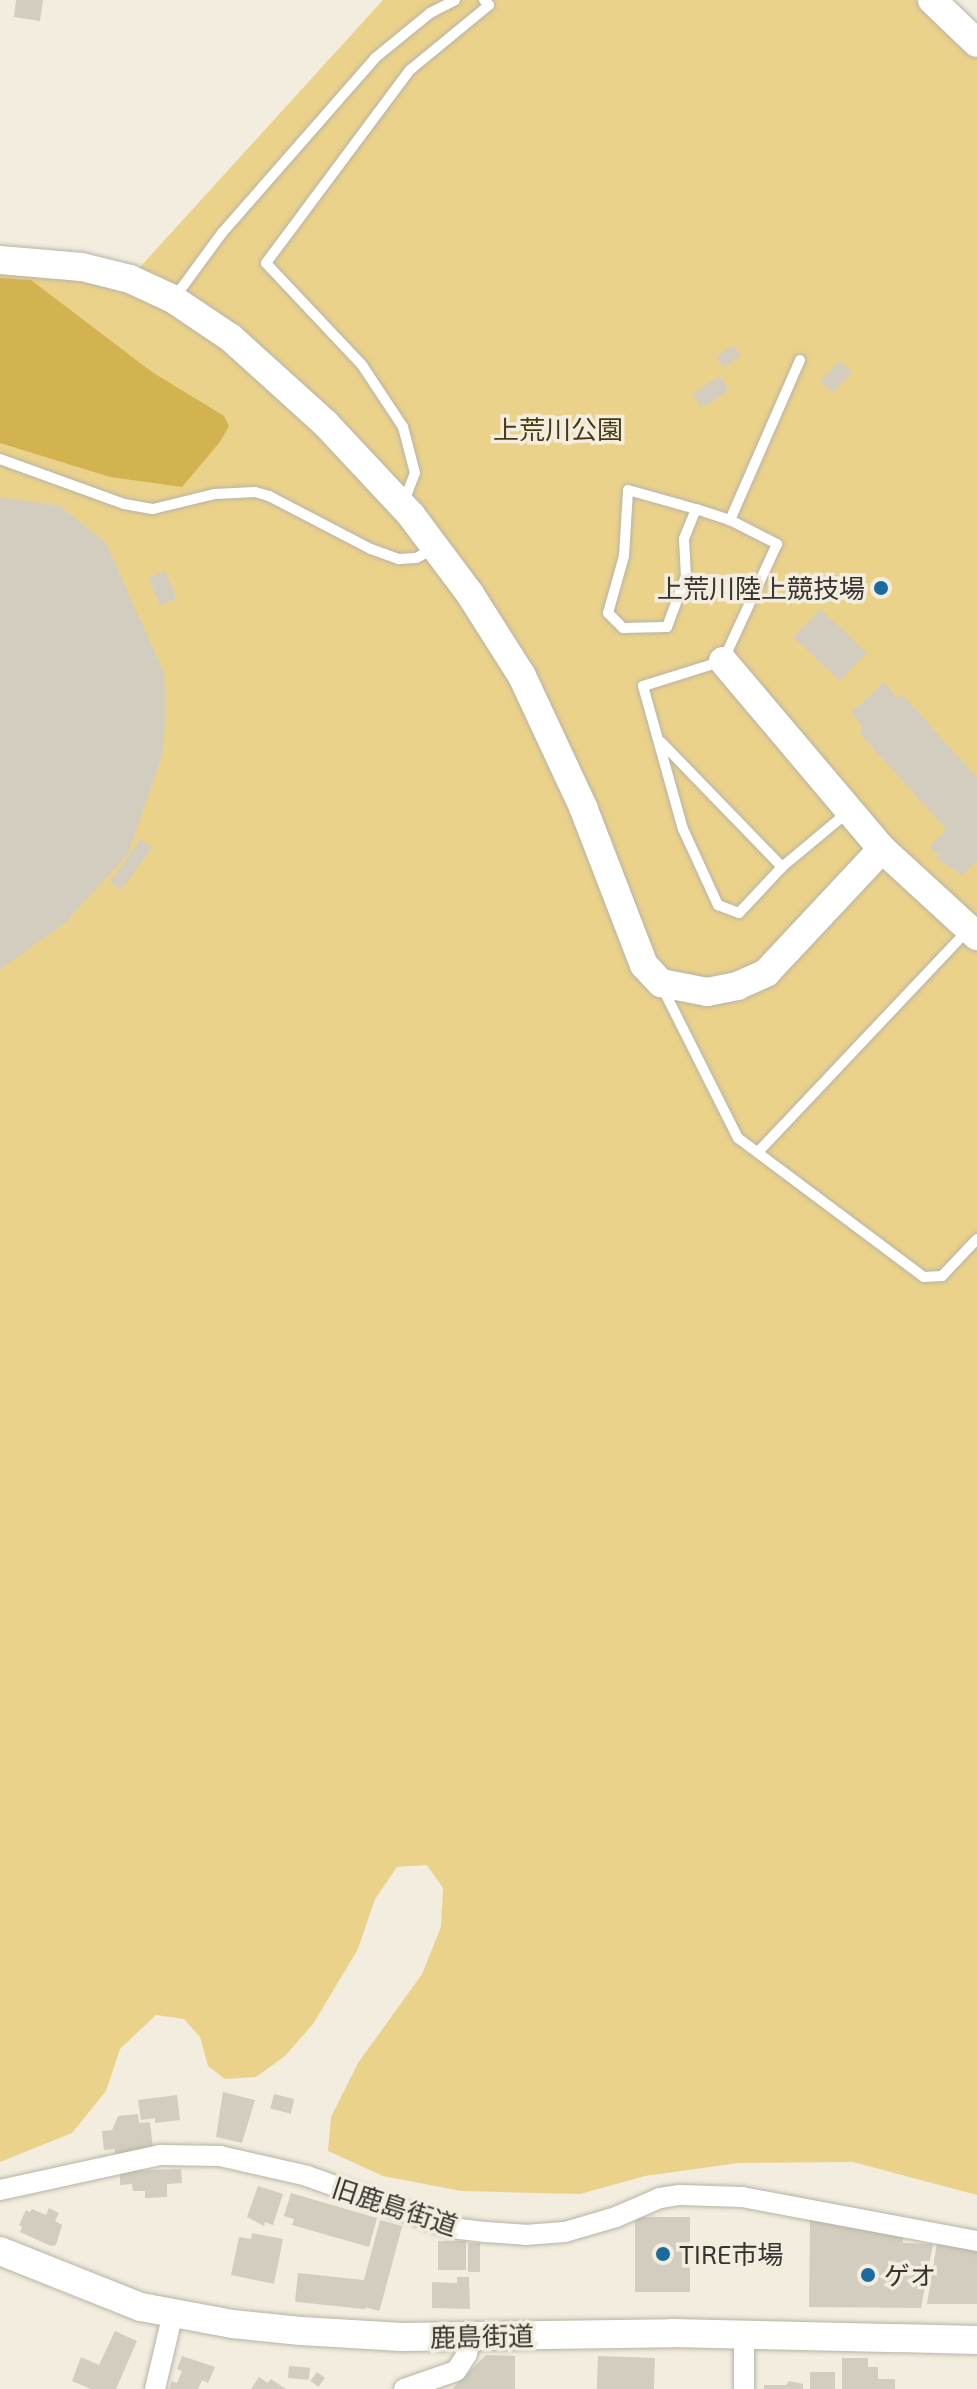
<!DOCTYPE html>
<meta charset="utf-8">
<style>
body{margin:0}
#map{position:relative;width:977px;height:2389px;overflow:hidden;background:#f2edde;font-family:"Exo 2","Noto Sans JP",sans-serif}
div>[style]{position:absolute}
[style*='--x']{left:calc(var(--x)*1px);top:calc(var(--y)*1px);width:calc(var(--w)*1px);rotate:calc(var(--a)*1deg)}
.green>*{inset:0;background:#ebd28b}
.water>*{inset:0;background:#d3b350}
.building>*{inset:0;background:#d2cdbf;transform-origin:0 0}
.roads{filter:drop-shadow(0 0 2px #b8b3a5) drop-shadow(0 0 2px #b8b3a5)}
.lane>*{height:10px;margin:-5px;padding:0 5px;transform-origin:5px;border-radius:5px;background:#fff}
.street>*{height:20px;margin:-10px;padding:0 10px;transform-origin:10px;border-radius:10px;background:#fff}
.secondary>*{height:28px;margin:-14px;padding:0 14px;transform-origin:14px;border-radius:14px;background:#fff}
.dots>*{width:22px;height:22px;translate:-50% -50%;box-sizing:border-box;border:4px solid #f2edde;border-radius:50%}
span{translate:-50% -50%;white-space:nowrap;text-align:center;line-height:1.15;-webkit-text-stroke:7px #f2edde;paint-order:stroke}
.park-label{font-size:26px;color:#483b11}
.poi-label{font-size:26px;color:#36342f}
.right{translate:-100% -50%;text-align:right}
.left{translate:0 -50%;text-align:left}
.street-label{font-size:26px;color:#36342f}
</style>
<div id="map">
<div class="green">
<div style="clip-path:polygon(383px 0,932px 0,977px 43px,977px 2195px,853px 2162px,738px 2163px,645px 2176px,580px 2194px,461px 2191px,383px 2176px,328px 2151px,331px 2117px,358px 2063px,422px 1974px,441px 1927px,443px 1888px,427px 1865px,397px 1867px,375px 1899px,358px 1949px,313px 2024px,285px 2056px,256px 2077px,225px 2079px,208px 2066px,200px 2037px,184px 2019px,156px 2015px,120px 2049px,106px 2091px,72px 2133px,0 2162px,0 260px,130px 278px)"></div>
</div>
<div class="water">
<div style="clip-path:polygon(0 278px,31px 280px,152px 372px,224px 416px,229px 426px,220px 442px,182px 487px,110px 477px,0 443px)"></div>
</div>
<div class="building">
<div style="clip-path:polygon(16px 0,43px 0,40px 21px,14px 17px)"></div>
<div style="left:734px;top:345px;width:13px;height:21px;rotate:58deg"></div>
<div style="left:840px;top:361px;width:17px;height:28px;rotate:45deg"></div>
<div style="left:720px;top:376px;width:17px;height:33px;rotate:57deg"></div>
<div style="clip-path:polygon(0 497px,60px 506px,106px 543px,164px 673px,166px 713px,162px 756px,128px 854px,64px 924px,0 969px)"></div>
<div style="left:165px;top:571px;width:30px;height:18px;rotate:67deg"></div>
<div style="left:820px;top:609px;width:64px;height:39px;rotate:43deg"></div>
<div style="clip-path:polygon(884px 682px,897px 698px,902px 694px,977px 778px,977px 860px,963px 876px,936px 858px,939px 855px,930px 847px,946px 829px,859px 733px,863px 728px,851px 713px)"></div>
<div style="left:141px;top:839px;width:14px;height:53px;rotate:36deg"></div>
<div style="clip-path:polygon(223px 2092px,255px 2100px,242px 2143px,216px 2137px)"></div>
<div style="left:274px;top:2094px;width:21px;height:15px;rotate:14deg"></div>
<div style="clip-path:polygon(177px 2095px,180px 2120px,155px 2123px,155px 2118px,141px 2120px,138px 2100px)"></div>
<div style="clip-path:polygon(138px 2114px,139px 2123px,150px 2122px,153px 2149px,115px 2154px,115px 2149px,104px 2150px,102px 2131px,112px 2130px,118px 2116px)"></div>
<div style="clip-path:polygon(181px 2169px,182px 2183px,167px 2184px,167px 2197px,145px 2198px,145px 2191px,133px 2191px,132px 2184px,120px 2185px,120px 2171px)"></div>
<div style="clip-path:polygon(258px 2186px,283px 2194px,273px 2225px,265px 2222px,264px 2226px,247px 2217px)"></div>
<div style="clip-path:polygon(291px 2193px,377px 2218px,369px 2247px,292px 2225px,294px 2219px,284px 2216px)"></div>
<div style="clip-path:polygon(49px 2208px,59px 2213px,55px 2221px,62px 2225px,56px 2245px,51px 2246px,20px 2232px,22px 2227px,19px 2225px,26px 2210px,30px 2212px,32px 2209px,46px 2215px)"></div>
<div style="left:635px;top:2217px;width:55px;height:75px"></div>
<div style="clip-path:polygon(810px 2217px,903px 2235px,903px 2243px,933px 2244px,921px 2308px,809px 2307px)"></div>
<div style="left:380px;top:2220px;width:23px;height:88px;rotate:15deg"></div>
<div style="clip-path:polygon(252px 2233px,283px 2239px,274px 2284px,231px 2275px,239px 2237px,251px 2239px)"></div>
<div style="clip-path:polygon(938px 2237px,977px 2246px,977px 2304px,927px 2304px)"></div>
<div style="left:438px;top:2241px;width:28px;height:29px"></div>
<div style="left:468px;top:2243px;width:12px;height:29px"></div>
<div style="left:298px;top:2273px;width:71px;height:29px;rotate:6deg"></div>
<div style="clip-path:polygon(457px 2277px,469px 2277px,470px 2309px,432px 2308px,432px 2282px,457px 2283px)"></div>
<div style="clip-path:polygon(115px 2331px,137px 2341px,116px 2389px,91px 2389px,72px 2381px,81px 2357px,99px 2365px)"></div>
<div style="clip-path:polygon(486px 2355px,515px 2356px,515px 2389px,452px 2389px)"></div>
<div style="clip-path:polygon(182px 2356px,215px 2367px,208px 2383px,202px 2380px,198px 2389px,169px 2389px,172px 2381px,177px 2383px,182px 2371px,177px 2369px)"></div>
<div style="left:598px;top:2356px;width:57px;height:33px;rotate:2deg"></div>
<div style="clip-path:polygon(842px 2358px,868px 2358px,868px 2367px,878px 2367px,878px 2379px,895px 2379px,895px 2389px,842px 2389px)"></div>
<div style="left:289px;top:2366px;width:21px;height:12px;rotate:5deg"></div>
<div style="left:317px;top:2372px;width:10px;height:11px;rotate:37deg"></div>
<div style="left:810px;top:2372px;width:25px;height:17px"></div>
<div style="clip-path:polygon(259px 2377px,268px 2383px,271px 2379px,286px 2389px,251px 2389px)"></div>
<div style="clip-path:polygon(789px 2381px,803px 2384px,803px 2389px,764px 2389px,764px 2385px,786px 2385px)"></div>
</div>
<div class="roads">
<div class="lane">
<div style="--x:175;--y:297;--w:79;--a:-53.7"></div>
<div style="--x:222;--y:233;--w:232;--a:-48.8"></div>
<div style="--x:375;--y:58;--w:71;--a:-39.3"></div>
<div style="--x:430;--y:13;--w:28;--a:-27"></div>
<div style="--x:800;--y:360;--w:175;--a:113.6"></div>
<div style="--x:730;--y:520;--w:53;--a:27.1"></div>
<div style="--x:777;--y:544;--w:129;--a:114.8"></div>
<div style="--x:723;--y:661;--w:84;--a:162.6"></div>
<div style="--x:643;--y:686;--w:148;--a:74.4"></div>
<div style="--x:683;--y:829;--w:84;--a:65.3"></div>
<div style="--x:718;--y:905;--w:22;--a:21"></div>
<div style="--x:739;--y:913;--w:63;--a:-46.9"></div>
<div style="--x:782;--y:867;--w:86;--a:-39.8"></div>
<div style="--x:0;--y:459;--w:132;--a:19.9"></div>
<div style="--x:124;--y:504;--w:29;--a:10"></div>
<div style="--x:153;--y:509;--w:64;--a:-13.6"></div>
<div style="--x:215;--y:494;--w:40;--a:-2.9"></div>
<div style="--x:255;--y:492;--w:15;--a:16"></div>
<div style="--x:269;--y:496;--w:115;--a:27.5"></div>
<div style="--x:371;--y:549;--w:30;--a:20"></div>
<div style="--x:399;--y:559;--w:17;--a:-3"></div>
<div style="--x:416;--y:558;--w:20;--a:-27"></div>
<div style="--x:403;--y:504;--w:33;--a:-69"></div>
<div style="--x:415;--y:473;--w:48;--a:-104.6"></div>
<div style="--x:403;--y:427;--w:74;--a:-123.5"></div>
<div style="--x:362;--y:365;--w:140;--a:-133.3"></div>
<div style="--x:266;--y:263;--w:241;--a:-53.3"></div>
<div style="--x:410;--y:70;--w:102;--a:-39.4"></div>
<div style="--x:489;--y:5;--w:7;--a:-135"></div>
<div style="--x:696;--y:509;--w:32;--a:112"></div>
<div style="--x:684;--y:539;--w:37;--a:87"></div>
<div style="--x:686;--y:576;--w:54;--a:110.4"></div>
<div style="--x:667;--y:627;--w:44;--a:178.7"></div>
<div style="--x:623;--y:628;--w:21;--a:-135"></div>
<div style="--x:608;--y:613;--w:59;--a:-74.3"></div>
<div style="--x:624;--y:556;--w:66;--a:-86.5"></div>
<div style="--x:628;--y:490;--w:52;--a:15.6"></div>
<div style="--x:678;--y:504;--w:19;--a:16"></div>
<div style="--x:696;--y:509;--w:36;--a:18"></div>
<div style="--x:661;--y:742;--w:174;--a:45.9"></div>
<div style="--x:663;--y:989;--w:167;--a:63.3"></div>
<div style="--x:738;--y:1138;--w:232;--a:36.8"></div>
<div style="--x:924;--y:1277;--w:18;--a:-3"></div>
<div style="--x:942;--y:1276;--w:51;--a:-46.6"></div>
<div style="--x:758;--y:1152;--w:306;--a:-46.6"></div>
</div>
<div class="street">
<div style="--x:0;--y:2190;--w:165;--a:-12.3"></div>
<div style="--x:161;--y:2155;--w:59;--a:1"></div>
<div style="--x:220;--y:2156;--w:89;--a:12.9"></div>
<div style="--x:307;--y:2176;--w:154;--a:19.7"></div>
<div style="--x:452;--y:2228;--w:34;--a:7"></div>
<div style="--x:486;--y:2232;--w:39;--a:4"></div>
<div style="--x:525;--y:2235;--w:40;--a:-4.3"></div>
<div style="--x:565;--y:2232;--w:53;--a:-16.4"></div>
<div style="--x:616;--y:2217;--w:48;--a:-23.4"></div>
<div style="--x:660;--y:2198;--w:20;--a:-9"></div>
<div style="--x:680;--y:2195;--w:62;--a:1.8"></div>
<div style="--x:742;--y:2197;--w:239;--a:10.6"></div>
<div style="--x:744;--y:2334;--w:55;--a:90"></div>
<div style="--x:155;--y:2389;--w:78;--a:-76.7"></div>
<div style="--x:404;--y:2389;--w:55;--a:-19.1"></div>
<div style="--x:456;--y:2371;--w:20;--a:-57"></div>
<div style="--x:467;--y:2354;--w:18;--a:-81"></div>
</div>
<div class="secondary">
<div style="--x:932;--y:0;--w:62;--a:43.7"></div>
<div style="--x:0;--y:260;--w:82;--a:4.9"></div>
<div style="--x:82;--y:267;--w:49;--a:14"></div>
<div style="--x:130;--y:279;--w:47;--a:24.9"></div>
<div style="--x:173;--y:299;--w:70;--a:33.9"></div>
<div style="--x:231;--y:338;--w:127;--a:42.1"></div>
<div style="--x:325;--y:423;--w:126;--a:46.9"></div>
<div style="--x:411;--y:515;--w:99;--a:53.2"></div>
<div style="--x:470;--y:594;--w:97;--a:57.6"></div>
<div style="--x:522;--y:676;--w:145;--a:65"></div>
<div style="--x:583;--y:807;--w:169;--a:68.9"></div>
<div style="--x:644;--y:965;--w:25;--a:47"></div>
<div style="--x:661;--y:983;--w:47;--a:11.1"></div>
<div style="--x:707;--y:992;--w:31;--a:-11"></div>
<div style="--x:737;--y:986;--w:32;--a:-24"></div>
<div style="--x:766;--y:973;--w:170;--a:-46.9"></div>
<div style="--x:723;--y:661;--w:246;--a:49.8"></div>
<div style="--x:882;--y:849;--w:129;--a:42.5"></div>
<div style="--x:0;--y:2251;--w:152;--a:21.7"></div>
<div style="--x:141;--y:2307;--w:93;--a:10.6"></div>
<div style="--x:232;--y:2324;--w:69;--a:5.8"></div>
<div style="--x:301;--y:2331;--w:101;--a:3.4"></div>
<div style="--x:402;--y:2337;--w:270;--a:-0.8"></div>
<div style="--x:672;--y:2333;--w:305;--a:1.3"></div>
</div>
</div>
<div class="dots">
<div style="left:881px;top:588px;background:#1a6c9e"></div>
<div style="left:663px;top:2254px;background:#1a6c9e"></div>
<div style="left:868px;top:2275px;background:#1a6c9e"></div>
</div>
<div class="park-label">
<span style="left:558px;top:429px">上荒川公園</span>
</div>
<div class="poi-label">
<span class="right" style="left:865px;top:588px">上荒川陸上競技場</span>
<span class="left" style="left:679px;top:2254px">TIRE市場</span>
<span class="left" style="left:884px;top:2275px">ゲオ</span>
</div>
<div class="street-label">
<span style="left:395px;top:2206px;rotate:18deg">旧鹿島街道</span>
<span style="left:482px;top:2336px;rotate:-1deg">鹿島街道</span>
</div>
</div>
